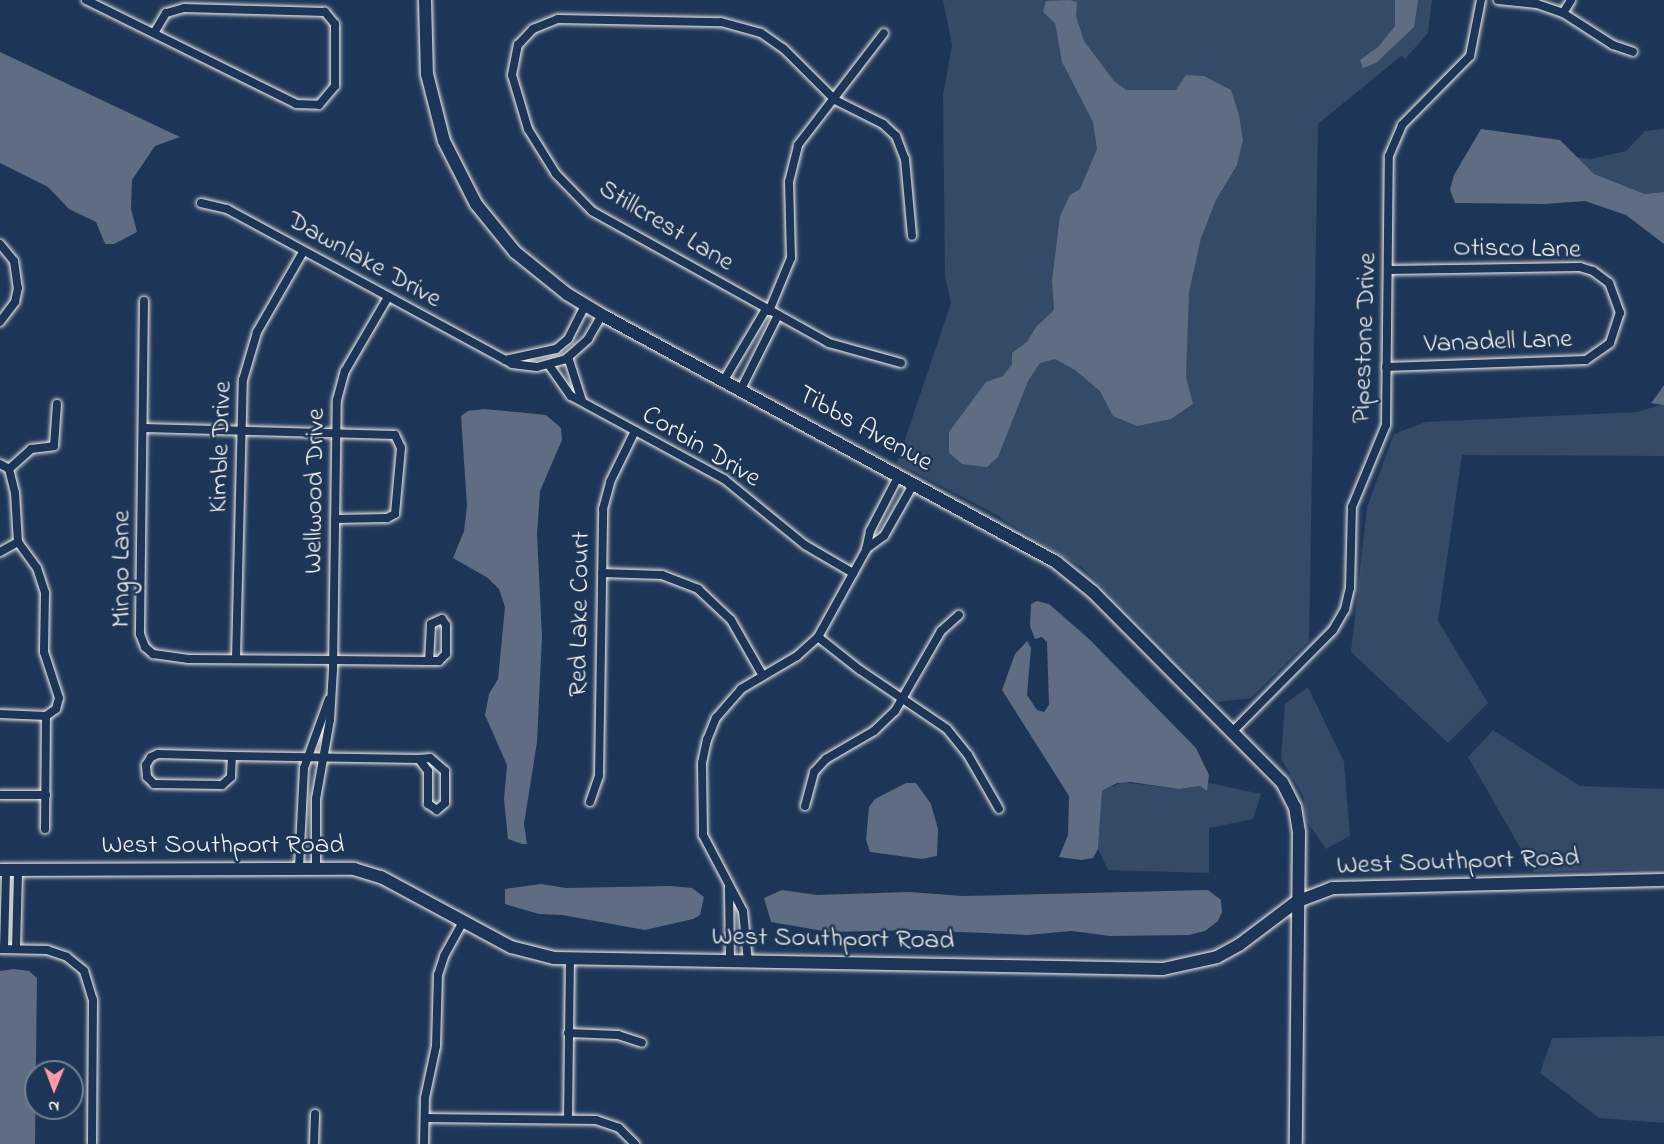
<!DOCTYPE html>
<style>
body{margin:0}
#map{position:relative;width:1664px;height:1144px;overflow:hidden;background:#1d3557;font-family:"Indie Flower",sans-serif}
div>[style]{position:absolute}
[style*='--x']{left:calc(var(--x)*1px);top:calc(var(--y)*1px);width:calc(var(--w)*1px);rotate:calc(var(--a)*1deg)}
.green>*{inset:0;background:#354a67}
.water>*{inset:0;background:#5e6d82}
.roads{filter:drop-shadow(0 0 2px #f4f1e8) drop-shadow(0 0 2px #f4f1e8)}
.street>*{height:8px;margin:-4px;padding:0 4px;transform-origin:4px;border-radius:4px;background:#1d3557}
.secondary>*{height:12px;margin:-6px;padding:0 6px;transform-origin:6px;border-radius:6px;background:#1d3557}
span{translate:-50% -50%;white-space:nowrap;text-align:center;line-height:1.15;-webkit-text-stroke:5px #1d3557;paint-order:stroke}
.street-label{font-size:27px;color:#f4f1e8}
.north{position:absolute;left:24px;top:1060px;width:60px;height:60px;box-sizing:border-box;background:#1d3557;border:2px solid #738091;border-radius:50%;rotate:181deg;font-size:16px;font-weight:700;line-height:24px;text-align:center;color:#f4f1e8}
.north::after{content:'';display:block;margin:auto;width:21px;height:27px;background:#ff9aa2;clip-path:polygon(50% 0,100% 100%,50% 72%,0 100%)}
</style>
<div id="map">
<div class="green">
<div style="clip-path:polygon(943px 0,1432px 0,1428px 33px,1405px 59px,1401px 56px,1318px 124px,1309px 641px,1251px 698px,1218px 702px,1083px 568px,988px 510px,897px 463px,951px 303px,945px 277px,943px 95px,952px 45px)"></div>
<div style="clip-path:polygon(1664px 129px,1664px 192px,1645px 194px,1594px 174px,1576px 157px,1590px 159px,1626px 151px,1645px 131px)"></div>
<div style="clip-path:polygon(1664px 404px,1664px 456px,1462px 455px,1438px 621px,1488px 703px,1448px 743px,1351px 652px,1367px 507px,1394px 434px,1426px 422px,1637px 412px)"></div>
<div style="clip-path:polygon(1308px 687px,1344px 762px,1350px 836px,1326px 849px,1306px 820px,1304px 797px,1281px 759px,1285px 704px)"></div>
<div style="clip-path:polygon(1493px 730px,1580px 786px,1664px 789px,1664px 869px,1534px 872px,1468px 757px)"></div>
<div style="clip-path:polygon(1123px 782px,1179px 789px,1200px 786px,1206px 790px,1209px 783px,1261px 794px,1253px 819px,1209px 828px,1209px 873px,1108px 870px,1098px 849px,1102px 791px)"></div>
<div style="clip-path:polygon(1664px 1036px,1664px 1123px,1599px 1118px,1540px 1073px,1552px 1038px)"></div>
</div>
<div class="water">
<div style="clip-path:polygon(1070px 0,1077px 2px,1076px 16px,1084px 41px,1114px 81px,1126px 90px,1176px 90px,1186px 75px,1204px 76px,1231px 90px,1239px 115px,1243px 140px,1237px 165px,1216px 200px,1201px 238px,1189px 292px,1186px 377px,1193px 404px,1171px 419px,1137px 426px,1113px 416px,1100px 391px,1075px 370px,1055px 359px,1040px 363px,1028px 381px,998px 457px,987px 467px,962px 464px,949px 453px,949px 432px,986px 382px,1003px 376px,1012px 364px,1012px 353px,1027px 342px,1036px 327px,1054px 310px,1052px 280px,1060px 216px,1070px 195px,1080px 189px,1097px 149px,1093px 122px,1062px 62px,1055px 23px,1043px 12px,1046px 1px)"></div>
<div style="clip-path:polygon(1395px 0,1418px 0,1414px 27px,1376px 63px,1363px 68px,1360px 60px,1378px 47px,1395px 26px)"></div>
<div style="clip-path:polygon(0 52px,180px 137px,155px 146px,132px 180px,131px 209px,137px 232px,114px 244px,105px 244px,96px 222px,69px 209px,48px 187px,0 163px)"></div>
<div style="clip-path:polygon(1481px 129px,1560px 140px,1594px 174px,1645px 194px,1664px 192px,1664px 244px,1626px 215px,1585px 201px,1545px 204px,1455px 203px,1450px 190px,1454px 175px)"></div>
<div style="clip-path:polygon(1664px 385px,1664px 405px,1651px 403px,1660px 391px)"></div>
<div style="clip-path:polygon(484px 409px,546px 415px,561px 428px,562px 440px,540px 491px,537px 534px,542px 637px,537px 742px,524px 824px,527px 844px,522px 844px,508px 839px,504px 799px,507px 765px,485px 715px,489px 694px,498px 679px,505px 607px,499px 589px,488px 578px,453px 558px,464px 531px,467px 506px,461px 416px,468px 411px)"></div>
<div style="clip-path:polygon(1037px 601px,1049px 604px,1088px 638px,1196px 748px,1209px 775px,1207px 791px,1200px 786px,1179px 789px,1131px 782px,1117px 783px,1102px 791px,1098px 849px,1093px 858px,1081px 860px,1059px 857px,1068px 835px,1069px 796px,1002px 690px,1015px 654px,1027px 641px,1031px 648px,1027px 695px,1037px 710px,1044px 712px,1049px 705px,1047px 642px,1042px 637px,1035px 639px,1030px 626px,1031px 604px)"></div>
<div style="clip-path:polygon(906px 783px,916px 783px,931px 804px,938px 829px,937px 856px,922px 859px,870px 852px,866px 840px,869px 807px,875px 799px)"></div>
<div style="clip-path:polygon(541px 884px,566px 888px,671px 886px,692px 888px,704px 897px,700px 915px,693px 919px,645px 930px,562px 915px,539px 914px,505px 904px,505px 889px)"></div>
<div style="clip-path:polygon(782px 890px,817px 895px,909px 892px,963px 896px,1208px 890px,1221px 900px,1222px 912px,1218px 921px,1205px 931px,1189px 935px,1110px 936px,1072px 931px,1027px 935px,915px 930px,829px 932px,771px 922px,764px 898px)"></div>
<div style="clip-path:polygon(14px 969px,29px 971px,37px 978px,35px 1144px,0 1144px,0 971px)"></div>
</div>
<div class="roads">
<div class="street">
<div style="--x:86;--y:0;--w:234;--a:26.3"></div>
<div style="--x:296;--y:104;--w:23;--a:2"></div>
<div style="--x:319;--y:105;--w:25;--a:-50"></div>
<div style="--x:335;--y:86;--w:62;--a:-90"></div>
<div style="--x:335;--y:24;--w:16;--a:-130"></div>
<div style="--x:325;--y:12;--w:141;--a:-178.4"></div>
<div style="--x:184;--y:8;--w:19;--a:164"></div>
<div style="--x:166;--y:13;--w:21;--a:121"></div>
<div style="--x:1498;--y:0;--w:39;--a:6"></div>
<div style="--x:1537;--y:4;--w:28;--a:19"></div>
<div style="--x:1563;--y:13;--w:59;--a:32.6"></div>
<div style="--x:1613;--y:45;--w:21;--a:19"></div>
<div style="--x:1563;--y:13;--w:15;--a:-58"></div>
<div style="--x:201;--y:203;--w:27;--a:13"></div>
<div style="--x:227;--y:209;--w:324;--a:28.5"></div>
<div style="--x:512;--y:364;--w:25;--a:7"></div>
<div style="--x:537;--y:367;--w:30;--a:-15"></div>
<div style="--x:566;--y:359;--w:30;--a:-42"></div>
<div style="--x:588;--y:339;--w:28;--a:-60"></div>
<div style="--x:0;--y:244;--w:22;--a:51"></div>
<div style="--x:14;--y:261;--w:27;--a:82"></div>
<div style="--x:18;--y:288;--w:14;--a:102"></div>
<div style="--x:15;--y:302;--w:25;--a:127"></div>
<div style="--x:144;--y:301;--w:333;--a:90.7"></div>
<div style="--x:140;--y:634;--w:14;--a:69"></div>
<div style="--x:145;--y:647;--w:11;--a:41"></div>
<div style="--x:153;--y:654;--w:36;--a:8"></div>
<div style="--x:189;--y:659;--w:144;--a:0.4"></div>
<div style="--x:333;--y:660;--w:96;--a:0.6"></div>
<div style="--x:429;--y:661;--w:10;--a:0"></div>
<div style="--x:439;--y:661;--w:10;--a:-45"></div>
<div style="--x:446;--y:654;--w:29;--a:-90"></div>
<div style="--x:446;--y:625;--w:7;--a:-124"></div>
<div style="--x:442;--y:619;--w:12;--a:156"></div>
<div style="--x:431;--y:624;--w:37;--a:93"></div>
<div style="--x:769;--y:311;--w:57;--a:-67.5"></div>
<div style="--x:791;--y:258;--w:76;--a:-91.5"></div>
<div style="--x:789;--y:182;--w:38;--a:-76"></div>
<div style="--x:798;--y:145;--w:141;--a:-52.5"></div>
<div style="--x:568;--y:357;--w:46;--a:72.3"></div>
<div style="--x:505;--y:360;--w:52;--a:-12.2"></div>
<div style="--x:556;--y:349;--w:16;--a:-40"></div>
<div style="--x:568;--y:339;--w:38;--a:-63"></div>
<div style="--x:901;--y:363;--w:75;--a:-164.5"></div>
<div style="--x:829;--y:343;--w:271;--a:-150.9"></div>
<div style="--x:592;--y:211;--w:52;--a:-134.2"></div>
<div style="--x:556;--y:174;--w:53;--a:-121.9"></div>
<div style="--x:528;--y:129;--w:56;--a:-106.5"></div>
<div style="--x:512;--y:75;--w:31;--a:-79"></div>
<div style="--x:518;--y:45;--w:22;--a:-47"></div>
<div style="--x:533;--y:29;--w:27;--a:-22"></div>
<div style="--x:558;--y:19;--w:163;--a:1.1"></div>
<div style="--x:721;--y:22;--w:41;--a:15.4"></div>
<div style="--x:761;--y:33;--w:28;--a:35"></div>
<div style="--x:784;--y:49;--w:72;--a:45"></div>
<div style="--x:835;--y:100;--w:54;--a:26.6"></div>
<div style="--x:883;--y:124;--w:18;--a:43"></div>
<div style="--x:896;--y:136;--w:25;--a:69"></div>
<div style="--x:905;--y:159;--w:77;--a:84.8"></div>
<div style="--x:549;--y:365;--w:38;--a:55"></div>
<div style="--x:571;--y:396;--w:174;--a:28.5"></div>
<div style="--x:724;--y:479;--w:104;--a:39.2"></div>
<div style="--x:805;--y:545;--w:56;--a:30.3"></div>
<div style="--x:1386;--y:367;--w:200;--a:-2"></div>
<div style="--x:1586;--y:360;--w:29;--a:-35"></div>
<div style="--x:1610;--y:343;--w:32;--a:-72"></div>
<div style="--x:1620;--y:313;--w:32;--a:-110"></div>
<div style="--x:1609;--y:283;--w:20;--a:-143"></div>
<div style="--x:1593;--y:271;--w:14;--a:-163"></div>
<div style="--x:1580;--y:267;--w:192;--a:179.1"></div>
<div style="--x:724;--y:380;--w:82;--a:-59.4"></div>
<div style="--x:741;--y:389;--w:83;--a:-63.4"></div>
<div style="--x:144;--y:428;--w:251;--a:1.6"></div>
<div style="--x:395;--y:435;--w:14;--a:65"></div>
<div style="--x:401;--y:448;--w:66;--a:95.2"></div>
<div style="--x:395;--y:514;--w:9;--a:153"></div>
<div style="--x:387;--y:518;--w:52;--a:178.9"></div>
<div style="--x:0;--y:464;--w:10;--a:29"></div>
<div style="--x:9;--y:469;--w:25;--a:76"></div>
<div style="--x:15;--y:493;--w:49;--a:86.5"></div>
<div style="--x:18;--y:542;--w:32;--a:54"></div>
<div style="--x:37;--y:568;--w:26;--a:72"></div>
<div style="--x:45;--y:593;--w:59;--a:91"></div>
<div style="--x:44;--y:652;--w:48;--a:71.9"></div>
<div style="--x:59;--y:698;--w:11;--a:105"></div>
<div style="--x:56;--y:709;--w:12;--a:145"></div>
<div style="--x:9;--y:469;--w:30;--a:-42"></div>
<div style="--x:31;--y:449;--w:23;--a:-7"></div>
<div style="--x:54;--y:446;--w:42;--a:-85.9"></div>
<div style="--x:866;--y:549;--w:22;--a:-36"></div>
<div style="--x:884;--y:536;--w:61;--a:-60.5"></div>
<div style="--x:0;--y:552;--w:21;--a:-29"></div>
<div style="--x:602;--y:573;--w:60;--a:1.9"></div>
<div style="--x:662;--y:575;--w:39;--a:21"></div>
<div style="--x:698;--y:589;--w:45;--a:43.2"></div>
<div style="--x:731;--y:620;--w:64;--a:60.3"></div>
<div style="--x:818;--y:637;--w:53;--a:38.2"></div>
<div style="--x:860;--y:670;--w:105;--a:34.1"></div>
<div style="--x:947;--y:729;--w:33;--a:51"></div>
<div style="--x:968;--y:755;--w:62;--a:60.1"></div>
<div style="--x:236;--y:659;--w:279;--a:-88.6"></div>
<div style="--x:243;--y:380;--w:50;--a:-73.7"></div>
<div style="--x:257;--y:332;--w:92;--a:-60.1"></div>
<div style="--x:0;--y:714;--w:46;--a:2.5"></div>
<div style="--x:1233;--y:731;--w:142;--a:-45.3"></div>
<div style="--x:1333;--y:630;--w:24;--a:-60"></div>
<div style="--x:1345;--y:609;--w:22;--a:-77"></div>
<div style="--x:1350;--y:588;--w:81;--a:-88.6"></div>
<div style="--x:1352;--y:507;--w:89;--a:-67.5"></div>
<div style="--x:1386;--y:425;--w:269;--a:-89.4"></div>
<div style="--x:1389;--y:156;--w:34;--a:-67"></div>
<div style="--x:1402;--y:125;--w:97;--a:-45.4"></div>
<div style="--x:1470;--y:56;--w:57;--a:-78.9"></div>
<div style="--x:158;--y:754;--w:74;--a:1.5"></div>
<div style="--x:232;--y:756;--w:21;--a:93"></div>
<div style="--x:231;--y:777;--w:12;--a:138"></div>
<div style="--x:222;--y:785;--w:68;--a:-179.2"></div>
<div style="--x:154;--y:784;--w:10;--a:-135"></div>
<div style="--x:147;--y:777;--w:12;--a:-95"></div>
<div style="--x:146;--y:765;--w:9;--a:-58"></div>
<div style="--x:151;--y:757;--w:8;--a:-23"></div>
<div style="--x:232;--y:756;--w:187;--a:0.9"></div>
<div style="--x:430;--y:758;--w:20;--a:41"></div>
<div style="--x:445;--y:771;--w:32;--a:90"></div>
<div style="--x:445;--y:803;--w:11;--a:139"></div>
<div style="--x:437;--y:810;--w:11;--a:-146"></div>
<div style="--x:428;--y:804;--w:33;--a:-90"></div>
<div style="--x:428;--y:771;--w:15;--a:-127"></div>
<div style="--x:419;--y:759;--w:11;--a:-5"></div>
<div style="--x:0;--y:795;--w:46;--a:0"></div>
<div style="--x:590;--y:802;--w:28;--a:-71"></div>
<div style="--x:599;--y:776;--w:267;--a:-89.1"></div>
<div style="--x:603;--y:509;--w:28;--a:-75"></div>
<div style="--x:610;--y:482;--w:57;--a:-63.9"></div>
<div style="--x:805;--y:806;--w:35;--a:-75"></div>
<div style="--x:814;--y:772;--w:18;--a:-47"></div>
<div style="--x:826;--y:759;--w:56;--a:-30.3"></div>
<div style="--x:874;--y:731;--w:29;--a:-44"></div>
<div style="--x:895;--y:711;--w:92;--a:-60.1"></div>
<div style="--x:941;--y:631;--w:24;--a:-42"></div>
<div style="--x:45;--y:829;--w:113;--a:-89.5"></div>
<div style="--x:299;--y:867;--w:99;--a:-87.1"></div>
<div style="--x:304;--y:768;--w:73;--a:-70.1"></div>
<div style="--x:316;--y:867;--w:68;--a:-90"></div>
<div style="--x:316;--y:799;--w:80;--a:-80"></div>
<div style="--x:330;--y:720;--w:50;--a:-86.6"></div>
<div style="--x:333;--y:670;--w:270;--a:-89.2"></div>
<div style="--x:337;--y:400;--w:30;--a:-75"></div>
<div style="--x:345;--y:371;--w:86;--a:-59.8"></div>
<div style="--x:729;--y:888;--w:73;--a:89.2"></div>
<div style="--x:0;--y:949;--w:47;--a:1.2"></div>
<div style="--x:47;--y:950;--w:21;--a:19"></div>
<div style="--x:67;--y:957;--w:22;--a:39"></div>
<div style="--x:84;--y:971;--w:30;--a:73"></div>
<div style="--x:93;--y:1000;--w:144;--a:90.4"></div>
<div style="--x:4;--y:949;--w:79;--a:-88.5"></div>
<div style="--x:16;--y:949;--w:79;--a:-88.5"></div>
<div style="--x:748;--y:962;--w:51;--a:-95.6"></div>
<div style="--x:743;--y:911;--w:86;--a:-117.8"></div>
<div style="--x:703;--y:835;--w:72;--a:-90.8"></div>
<div style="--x:702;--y:763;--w:24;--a:-78"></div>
<div style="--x:707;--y:740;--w:24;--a:-68"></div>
<div style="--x:716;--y:718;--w:38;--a:-49"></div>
<div style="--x:741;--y:689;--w:65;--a:-30.5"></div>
<div style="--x:797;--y:656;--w:28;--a:-42"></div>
<div style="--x:818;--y:637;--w:99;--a:-61.1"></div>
<div style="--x:866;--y:550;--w:19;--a:-78"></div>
<div style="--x:870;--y:531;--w:63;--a:-62.6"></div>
<div style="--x:568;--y:1033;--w:50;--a:2.3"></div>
<div style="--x:618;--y:1035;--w:25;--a:18"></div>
<div style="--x:425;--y:1118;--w:171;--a:0.7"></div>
<div style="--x:596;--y:1120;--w:24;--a:19"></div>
<div style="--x:619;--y:1128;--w:23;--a:45"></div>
<div style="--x:568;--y:1119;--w:160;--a:-89.3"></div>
<div style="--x:314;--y:1144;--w:30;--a:-88"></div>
<div style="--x:424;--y:1144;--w:46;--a:-88.8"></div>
<div style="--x:425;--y:1098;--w:53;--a:-78.1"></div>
<div style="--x:436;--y:1046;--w:71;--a:-88.4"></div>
<div style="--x:438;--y:975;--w:20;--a:-72"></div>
<div style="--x:444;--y:956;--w:39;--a:-61"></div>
</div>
<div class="secondary">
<div style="--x:425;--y:0;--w:74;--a:88.5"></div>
<div style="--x:427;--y:74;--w:69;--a:75.8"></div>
<div style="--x:444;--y:141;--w:71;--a:63.1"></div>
<div style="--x:476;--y:204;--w:62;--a:50.9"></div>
<div style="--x:515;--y:252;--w:67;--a:38.9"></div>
<div style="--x:567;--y:294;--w:41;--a:31"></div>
<div style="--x:602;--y:315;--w:517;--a:28.55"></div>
<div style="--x:1056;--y:562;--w:48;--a:39"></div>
<div style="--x:1093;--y:592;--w:268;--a:45.2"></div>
<div style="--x:1282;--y:782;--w:28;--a:63"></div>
<div style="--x:1295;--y:807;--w:25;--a:81"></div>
<div style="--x:1299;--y:832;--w:312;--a:90.6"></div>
<div style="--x:0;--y:870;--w:354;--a:-0.2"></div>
<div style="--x:354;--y:869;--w:28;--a:17"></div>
<div style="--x:381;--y:877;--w:148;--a:28.3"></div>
<div style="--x:511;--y:947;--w:44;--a:14.3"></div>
<div style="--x:554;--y:958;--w:609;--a:1.03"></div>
<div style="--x:1163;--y:969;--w:55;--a:-12.5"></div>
<div style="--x:1217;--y:957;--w:25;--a:-29"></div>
<div style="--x:1239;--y:945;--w:71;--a:-37"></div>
<div style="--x:1296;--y:902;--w:39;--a:-21"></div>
<div style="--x:1332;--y:888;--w:332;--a:-1.4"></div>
</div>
</div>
<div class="street-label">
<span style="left:666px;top:226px;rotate:31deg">Stillcrest Lane</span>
<span style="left:1517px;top:249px;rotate:1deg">Otisco Lane</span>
<span style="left:364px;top:260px;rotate:29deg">Dawnlake Drive</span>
<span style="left:1365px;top:338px;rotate:-88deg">Pipestone Drive</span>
<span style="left:1498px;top:342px;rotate:-2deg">Vanadell Lane</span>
<span style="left:865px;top:429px;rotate:29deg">Tibbs Avenue</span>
<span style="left:221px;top:447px;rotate:-88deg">Kimble Drive</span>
<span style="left:701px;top:447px;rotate:31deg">Corbin Drive</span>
<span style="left:315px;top:491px;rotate:-89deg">Wellwood Drive</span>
<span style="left:122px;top:569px;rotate:-90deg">Mingo Lane</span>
<span style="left:580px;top:614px;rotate:-89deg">Red Lake Court</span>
<span style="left:223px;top:846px">West Southport Road</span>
<span style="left:1458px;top:862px;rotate:-2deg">West Southport Road</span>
<span style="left:833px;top:939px;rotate:1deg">West Southport Road</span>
</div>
<div class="north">N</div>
</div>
